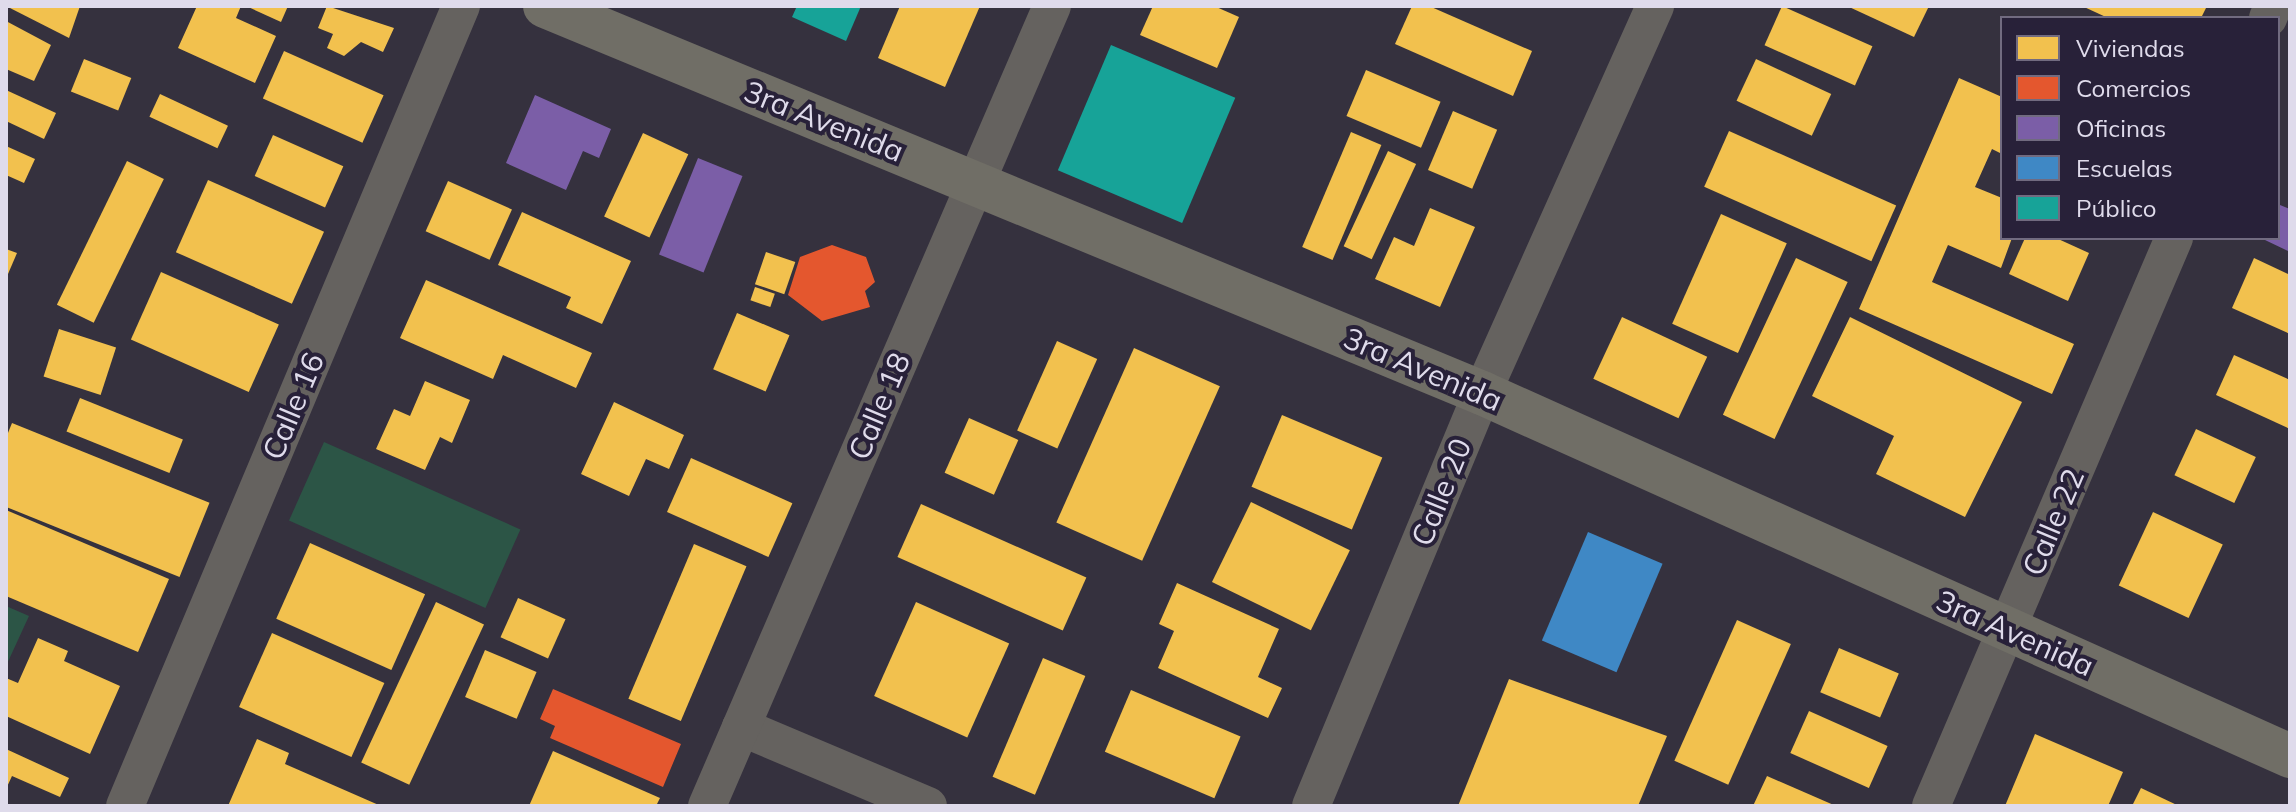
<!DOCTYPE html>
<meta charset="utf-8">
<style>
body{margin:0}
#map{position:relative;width:2296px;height:812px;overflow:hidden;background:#35313e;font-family:Mulish,sans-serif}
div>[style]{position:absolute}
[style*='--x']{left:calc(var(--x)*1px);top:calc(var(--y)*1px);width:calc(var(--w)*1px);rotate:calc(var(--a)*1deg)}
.green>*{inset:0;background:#2c5546;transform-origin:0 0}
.homes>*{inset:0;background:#f2c14e;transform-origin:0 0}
.shops>*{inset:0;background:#e4572e}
.offices>*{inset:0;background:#7b5ea7;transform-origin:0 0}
.schools>*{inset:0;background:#3f88c5;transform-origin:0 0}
.public>*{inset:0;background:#17a398;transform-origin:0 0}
.minor>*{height:38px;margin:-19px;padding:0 19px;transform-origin:19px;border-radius:19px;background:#65625f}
.major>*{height:44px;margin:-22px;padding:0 22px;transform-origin:22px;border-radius:22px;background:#706e66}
span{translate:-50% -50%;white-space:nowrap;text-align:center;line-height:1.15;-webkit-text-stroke:8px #282139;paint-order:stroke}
.street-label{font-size:30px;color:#dfdbeb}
.frame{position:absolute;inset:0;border:8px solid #dfdbeb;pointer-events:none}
.legend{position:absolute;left:2000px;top:16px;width:280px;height:224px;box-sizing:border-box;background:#282139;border:2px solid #716b80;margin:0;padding:10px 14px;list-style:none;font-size:24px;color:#dfdbeb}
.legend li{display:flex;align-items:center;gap:16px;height:40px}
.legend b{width:40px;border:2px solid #716b80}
</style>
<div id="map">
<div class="green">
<div style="left:324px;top:442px;width:215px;height:86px;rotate:24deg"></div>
<div style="clip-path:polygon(6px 606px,29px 616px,6px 666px)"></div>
</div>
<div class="homes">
<div style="clip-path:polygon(6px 6px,80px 6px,69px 38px)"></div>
<div style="clip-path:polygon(197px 6px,241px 6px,236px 18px,276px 36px,255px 83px,178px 48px)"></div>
<div style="clip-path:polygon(246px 6px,288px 6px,281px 22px)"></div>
<div style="clip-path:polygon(327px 6px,394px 28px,383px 52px,361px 42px,344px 56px,327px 48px,333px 34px,318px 28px)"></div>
<div style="clip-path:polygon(900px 6px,980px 6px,945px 87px,878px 58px)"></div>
<div style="clip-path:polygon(1153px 6px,1214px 6px,1239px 17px,1217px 68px,1140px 35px)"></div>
<div style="clip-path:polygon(1412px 6px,1429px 6px,1532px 51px,1513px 96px,1395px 44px)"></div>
<div style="left:1782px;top:6px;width:99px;height:43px;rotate:24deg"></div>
<div style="clip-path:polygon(1847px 6px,1929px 6px,1914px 37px)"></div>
<div style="clip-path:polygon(2082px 6px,2207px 6px,2201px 18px,2108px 18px)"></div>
<div style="clip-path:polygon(6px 21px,51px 45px,34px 81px,6px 69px)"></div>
<div style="left:284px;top:51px;width:109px;height:52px;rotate:24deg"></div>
<div style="left:84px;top:59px;width:51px;height:35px;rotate:22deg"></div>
<div style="left:1756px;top:59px;width:83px;height:46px;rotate:25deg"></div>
<div style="left:1366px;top:70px;width:81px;height:50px;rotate:23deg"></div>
<div style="clip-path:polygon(1959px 78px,2002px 97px,2002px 154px,1992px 149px,1975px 187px,2002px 198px,2002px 238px,2012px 238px,2001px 268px,1948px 245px,1932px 282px,2074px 344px,2052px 394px,1859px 309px)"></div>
<div style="clip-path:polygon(6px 90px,56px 113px,44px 139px,6px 121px)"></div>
<div style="left:160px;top:94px;width:75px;height:25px;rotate:25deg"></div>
<div style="left:1453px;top:111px;width:48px;height:64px;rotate:23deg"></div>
<div style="left:1729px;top:131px;width:183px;height:61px;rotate:24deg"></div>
<div style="left:1351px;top:132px;width:33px;height:125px;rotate:23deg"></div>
<div style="left:643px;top:133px;width:50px;height:92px;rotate:25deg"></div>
<div style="left:273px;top:135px;width:77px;height:45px;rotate:24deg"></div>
<div style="clip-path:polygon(6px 146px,35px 159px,24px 183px,6px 175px)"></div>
<div style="left:1388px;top:151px;width:31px;height:105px;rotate:25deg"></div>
<div style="left:127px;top:161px;width:41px;height:160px;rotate:26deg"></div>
<div style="left:208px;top:180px;width:127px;height:79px;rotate:24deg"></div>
<div style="left:448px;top:181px;width:70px;height:55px;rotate:24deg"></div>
<div style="clip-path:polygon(1430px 208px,1475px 227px,1440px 307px,1375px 279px,1394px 237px,1414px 246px)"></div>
<div style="clip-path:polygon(522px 212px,631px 261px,602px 324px,566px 308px,571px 297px,498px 265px)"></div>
<div style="left:1721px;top:214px;width:72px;height:120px;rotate:24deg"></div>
<div style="clip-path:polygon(2025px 238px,2056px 238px,2089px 253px,2068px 301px,2009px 274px)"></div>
<div style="clip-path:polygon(6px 249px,17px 253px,8px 274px,6px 273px)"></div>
<div style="left:766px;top:252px;width:31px;height:34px;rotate:19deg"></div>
<div style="left:1796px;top:258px;width:57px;height:173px;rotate:25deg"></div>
<div style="clip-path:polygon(2254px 258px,2290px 275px,2290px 334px,2232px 308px)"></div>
<div style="left:161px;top:272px;width:129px;height:74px;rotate:24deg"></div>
<div style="clip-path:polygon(426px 280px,592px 353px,576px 388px,503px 355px,493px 379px,400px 338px)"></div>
<div style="left:755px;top:287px;width:21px;height:14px;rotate:19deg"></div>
<div style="left:737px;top:313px;width:57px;height:61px;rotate:23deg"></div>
<div style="left:1622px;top:317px;width:94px;height:68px;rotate:25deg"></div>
<div style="clip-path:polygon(1850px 317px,2022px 402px,1965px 517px,1876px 474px,1894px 436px,1812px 396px)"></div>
<div style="left:59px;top:329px;width:60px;height:50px;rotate:18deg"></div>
<div style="left:1057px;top:341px;width:44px;height:98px;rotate:24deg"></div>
<div style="left:1134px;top:348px;width:94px;height:191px;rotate:24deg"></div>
<div style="clip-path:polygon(2234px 355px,2290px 380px,2290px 429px,2216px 395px)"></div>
<div style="clip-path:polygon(425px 381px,470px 400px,452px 443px,440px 437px,425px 470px,376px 449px,394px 409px,410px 416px)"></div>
<div style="left:80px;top:398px;width:111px;height:36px;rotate:22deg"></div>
<div style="clip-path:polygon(614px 402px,684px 435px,669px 469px,646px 459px,629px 496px,581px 474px)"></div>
<div style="left:1282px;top:415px;width:109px;height:78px;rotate:23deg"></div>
<div style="left:969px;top:418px;width:54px;height:60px;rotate:24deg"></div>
<div style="left:12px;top:423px;width:213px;height:80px;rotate:22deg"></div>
<div style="left:2196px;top:429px;width:66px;height:51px;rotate:25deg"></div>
<div style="left:691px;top:458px;width:111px;height:59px;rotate:24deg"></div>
<div style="left:1251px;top:502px;width:110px;height:89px;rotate:26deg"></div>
<div style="left:921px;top:504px;width:181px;height:58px;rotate:24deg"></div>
<div style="clip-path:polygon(6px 510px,169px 579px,138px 652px,6px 596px)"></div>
<div style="left:2153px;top:512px;width:77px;height:81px;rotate:25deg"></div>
<div style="left:310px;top:543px;width:126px;height:83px;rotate:24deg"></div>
<div style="left:694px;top:544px;width:57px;height:168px;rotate:23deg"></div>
<div style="clip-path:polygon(1177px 583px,1279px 629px,1258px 677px,1282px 688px,1268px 718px,1158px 668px,1174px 631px,1159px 624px)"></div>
<div style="left:518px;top:598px;width:52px;height:43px;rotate:24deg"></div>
<div style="left:436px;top:602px;width:53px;height:177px;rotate:25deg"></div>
<div style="left:916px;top:602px;width:102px;height:103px;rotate:24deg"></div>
<div style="left:1737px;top:620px;width:59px;height:154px;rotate:24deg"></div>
<div style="left:272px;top:633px;width:123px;height:81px;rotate:24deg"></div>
<div style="clip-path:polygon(38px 638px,68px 651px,64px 661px,120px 686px,90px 754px,6px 716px,6px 678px,18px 683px)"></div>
<div style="left:1839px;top:648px;width:65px;height:48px;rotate:23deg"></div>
<div style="left:485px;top:650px;width:56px;height:51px;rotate:23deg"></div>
<div style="left:1043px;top:658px;width:46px;height:129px;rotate:23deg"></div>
<div style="clip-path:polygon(1509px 679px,1667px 736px,1638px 806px,1458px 806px)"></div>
<div style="left:1131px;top:690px;width:119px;height:67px;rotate:23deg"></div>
<div style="left:1809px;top:711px;width:86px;height:46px;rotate:24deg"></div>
<div style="clip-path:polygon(2035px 734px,2123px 772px,2108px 806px,2005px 806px)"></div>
<div style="clip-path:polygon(257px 739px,289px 753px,285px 764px,381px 806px,228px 806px)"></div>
<div style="clip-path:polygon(6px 749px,69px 778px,60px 797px,12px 776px,6px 789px)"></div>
<div style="clip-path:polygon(553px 751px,660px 798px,656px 806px,529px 806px)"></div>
<div style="clip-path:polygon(1767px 776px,1836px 806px,1753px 806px)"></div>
<div style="clip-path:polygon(2141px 788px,2179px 806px,2132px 806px)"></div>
</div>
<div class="shops">
<div style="clip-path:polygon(832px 245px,866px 257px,875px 282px,865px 291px,870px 307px,822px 321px,788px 295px,800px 257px)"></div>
<div style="clip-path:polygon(553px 689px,681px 744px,663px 787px,550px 738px,555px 726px,540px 719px)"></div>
</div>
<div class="offices">
<div style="clip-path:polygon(535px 95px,611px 129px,599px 158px,583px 151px,566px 190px,506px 163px)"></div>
<div style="left:698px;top:158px;width:48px;height:104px;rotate:22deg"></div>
<div style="clip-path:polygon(2280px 205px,2290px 209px,2290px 252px,2265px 240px,2278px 238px)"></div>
</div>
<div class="schools">
<div style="left:1588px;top:532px;width:81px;height:118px;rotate:23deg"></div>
</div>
<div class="public">
<div style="clip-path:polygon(797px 6px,861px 6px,846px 41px,792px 17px)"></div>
<div style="left:1111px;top:45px;width:135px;height:136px;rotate:23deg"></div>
</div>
<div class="minor">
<div style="--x:2268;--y:18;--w:13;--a:-67"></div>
<div style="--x:741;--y:727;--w:203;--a:22.9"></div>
<div style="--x:125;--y:806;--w:868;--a:-67.22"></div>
<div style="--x:707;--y:806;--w:871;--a:-66.67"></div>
<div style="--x:1311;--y:806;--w:447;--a:-67.5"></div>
<div style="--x:1482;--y:393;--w:424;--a:-65.9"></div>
<div style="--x:1931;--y:806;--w:618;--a:-66.84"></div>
</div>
<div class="major">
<div style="--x:545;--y:6;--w:1014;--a:22.44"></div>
<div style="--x:1482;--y:393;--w:886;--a:24.19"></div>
</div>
<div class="street-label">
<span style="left:824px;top:121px;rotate:22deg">3ra Avenida</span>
<span style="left:1423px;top:369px;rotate:23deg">3ra Avenida</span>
<span style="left:293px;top:406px;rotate:-67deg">Calle 16</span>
<span style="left:879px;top:406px;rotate:-67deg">Calle 18</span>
<span style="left:1441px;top:492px;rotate:-68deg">Calle 20</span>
<span style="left:2053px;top:522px;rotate:-67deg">Calle 22</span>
<span style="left:2015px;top:633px;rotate:24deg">3ra Avenida</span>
</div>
<div class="frame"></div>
<ul class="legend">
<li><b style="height:22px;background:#f2c14e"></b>Viviendas</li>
<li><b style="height:22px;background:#e4572e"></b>Comercios</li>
<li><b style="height:22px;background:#7b5ea7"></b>Oficinas</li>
<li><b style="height:22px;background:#3f88c5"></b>Escuelas</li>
<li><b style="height:22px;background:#17a398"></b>Público</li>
</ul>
</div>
